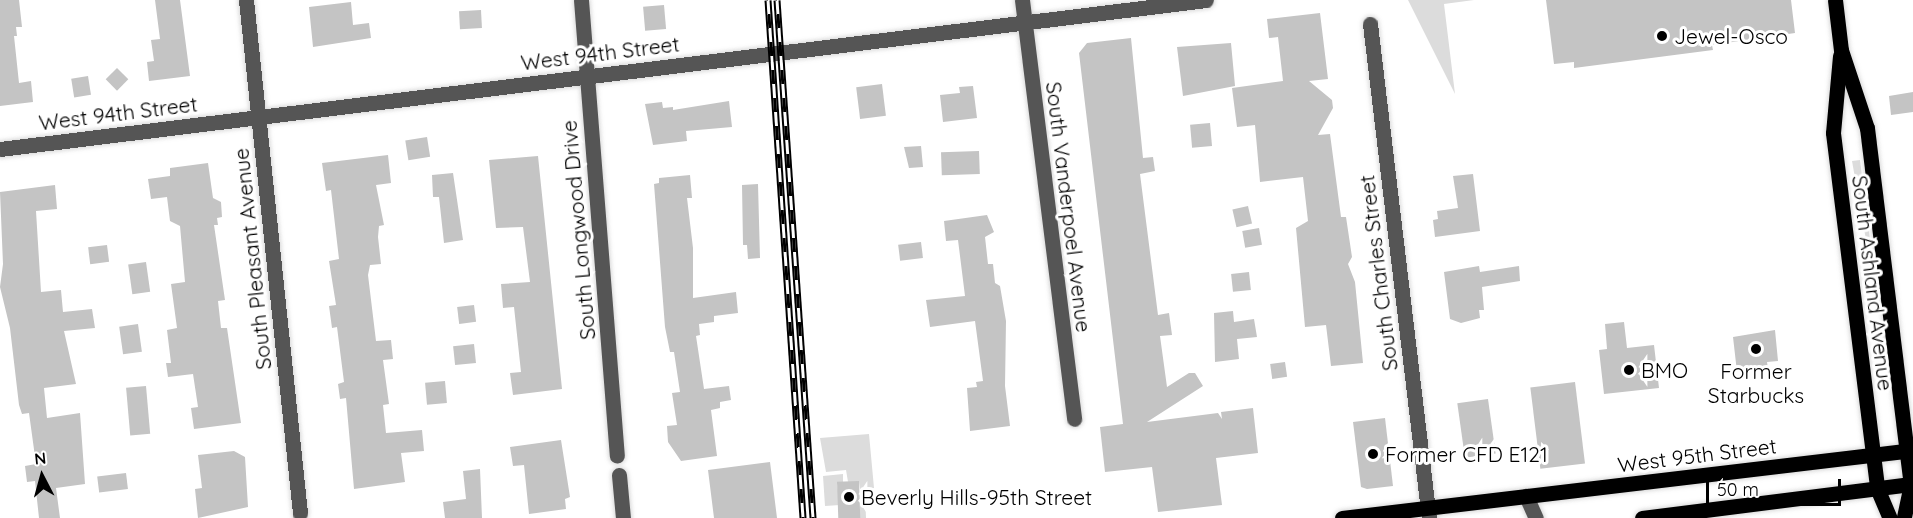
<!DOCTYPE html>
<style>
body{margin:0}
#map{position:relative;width:1913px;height:518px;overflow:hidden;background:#fff;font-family:Quicksand,sans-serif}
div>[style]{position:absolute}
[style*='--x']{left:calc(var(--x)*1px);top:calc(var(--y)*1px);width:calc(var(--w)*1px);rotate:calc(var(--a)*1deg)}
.green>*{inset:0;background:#dcdcdc}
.building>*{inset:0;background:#c4c4c4;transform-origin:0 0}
.roads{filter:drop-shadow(0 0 2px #dbdbdb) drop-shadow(0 0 2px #dbdbdb)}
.minor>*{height:15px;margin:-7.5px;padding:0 7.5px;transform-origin:7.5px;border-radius:7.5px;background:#555}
.major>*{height:15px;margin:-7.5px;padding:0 7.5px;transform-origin:7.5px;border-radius:7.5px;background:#000}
.rail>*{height:7px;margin-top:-3.5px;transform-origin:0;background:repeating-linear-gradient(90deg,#fff 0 14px,#000 0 28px);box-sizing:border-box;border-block:2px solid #000}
.dots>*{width:16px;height:16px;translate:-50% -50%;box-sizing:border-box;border:3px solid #fff;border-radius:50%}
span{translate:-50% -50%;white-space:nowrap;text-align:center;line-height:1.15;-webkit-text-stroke:6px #fff;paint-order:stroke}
.poi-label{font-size:21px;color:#000}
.left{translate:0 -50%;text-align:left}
.street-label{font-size:21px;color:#000}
.north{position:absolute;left:12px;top:446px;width:60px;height:60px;-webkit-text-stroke:4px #fff;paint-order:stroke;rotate:354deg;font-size:16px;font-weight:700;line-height:24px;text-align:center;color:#000}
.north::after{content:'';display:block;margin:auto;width:21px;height:27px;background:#000;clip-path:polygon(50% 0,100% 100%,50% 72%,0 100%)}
.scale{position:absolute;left:1706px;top:479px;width:135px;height:27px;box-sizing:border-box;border:3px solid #000;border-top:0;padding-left:8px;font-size:18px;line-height:21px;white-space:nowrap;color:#000;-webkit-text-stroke:4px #fff;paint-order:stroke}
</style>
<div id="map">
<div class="green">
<div style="clip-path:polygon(1408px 0,1474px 0,1444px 4px,1455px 94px)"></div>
<div style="clip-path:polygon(1860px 160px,1870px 240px,1866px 240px,1852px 161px)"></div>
<div style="clip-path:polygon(869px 434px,874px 488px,860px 489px,859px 482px,848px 482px,846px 470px,826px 472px,820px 438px)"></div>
<div style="clip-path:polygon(843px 474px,843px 483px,837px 484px,840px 505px,825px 506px,823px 476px)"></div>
<div style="clip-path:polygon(860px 493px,865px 493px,866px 518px,860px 518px)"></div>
</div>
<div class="building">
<div style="clip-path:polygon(0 0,19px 0,22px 27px,16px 27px,17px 36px,14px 36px,19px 83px,31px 81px,33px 102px,0 106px)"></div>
<div style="clip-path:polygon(155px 0,180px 0,190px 76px,149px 81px,147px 62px,154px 61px,151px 40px,160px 39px)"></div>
<div style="clip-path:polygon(1546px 0,1791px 0,1795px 33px,1712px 45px,1713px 50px,1574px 68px,1574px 62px,1554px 64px)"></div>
<div style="clip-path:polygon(351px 2px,353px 25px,369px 23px,371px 38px,313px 47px,309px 7px)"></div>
<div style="left:664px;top:5px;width:24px;height:21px;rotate:85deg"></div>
<div style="left:481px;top:10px;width:18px;height:22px;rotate:87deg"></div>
<div style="clip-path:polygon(1320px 13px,1328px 79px,1309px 81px,1332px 100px,1333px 108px,1318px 135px,1330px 134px,1341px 217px,1346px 217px,1352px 257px,1348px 264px,1355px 282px,1363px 363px,1342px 365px,1331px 366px,1326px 325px,1305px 327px,1296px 228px,1308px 221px,1303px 177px,1260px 182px,1255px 125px,1237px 127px,1232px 88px,1283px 81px,1278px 37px,1269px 38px,1267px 19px)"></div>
<div style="clip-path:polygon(1131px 38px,1143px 158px,1153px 157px,1155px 171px,1140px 174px,1158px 315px,1169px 313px,1172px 335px,1160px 336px,1167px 387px,1189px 373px,1195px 373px,1203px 386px,1147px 422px,1218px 413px,1222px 419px,1221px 412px,1253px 408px,1258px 453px,1216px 458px,1222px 505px,1158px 512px,1152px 467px,1105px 472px,1100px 427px,1123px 424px,1079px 53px,1087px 43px)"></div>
<div style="clip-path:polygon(1231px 43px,1235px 86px,1183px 96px,1177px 47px)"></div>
<div style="left:117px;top:68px;width:16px;height:16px;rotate:45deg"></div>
<div style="left:88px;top:76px;width:19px;height:17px;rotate:81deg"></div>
<div style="left:882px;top:84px;width:32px;height:26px;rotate:83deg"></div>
<div style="clip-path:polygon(973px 86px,977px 118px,943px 122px,940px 95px,960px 93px,959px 87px)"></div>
<div style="clip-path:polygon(1913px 92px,1913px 112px,1891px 115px,1889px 96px)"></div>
<div style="clip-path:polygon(729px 101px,732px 127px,686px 131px,687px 141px,653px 145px,645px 104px,662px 102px,663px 108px,673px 107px,673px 110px)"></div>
<div style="left:1210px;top:123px;width:23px;height:20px;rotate:85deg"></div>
<div style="left:427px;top:137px;width:20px;height:22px;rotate:81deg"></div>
<div style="clip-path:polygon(921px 146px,923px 167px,909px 168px,904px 147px)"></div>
<div style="left:979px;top:151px;width:23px;height:38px;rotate:88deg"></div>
<div style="clip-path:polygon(388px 155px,391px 183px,376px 185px,384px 225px,379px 226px,378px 237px,381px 264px,370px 265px,368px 275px,376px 341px,391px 340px,393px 359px,383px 360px,389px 404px,383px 405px,386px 433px,422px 430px,424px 451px,401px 453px,405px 482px,354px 489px,346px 398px,340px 399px,338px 384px,344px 382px,337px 327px,332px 328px,329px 306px,336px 305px,329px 261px,339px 259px,331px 190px,326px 191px,322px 163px)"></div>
<div style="clip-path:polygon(538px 156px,562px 389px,513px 395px,510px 373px,521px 372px,514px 307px,503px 308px,501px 284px,530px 282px,523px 227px,496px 228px,489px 160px)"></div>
<div style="clip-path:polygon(208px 163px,213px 198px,221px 202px,222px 217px,217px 218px,218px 225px,214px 225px,225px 300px,218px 301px,221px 328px,227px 328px,241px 423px,194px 429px,191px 408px,198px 407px,193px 374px,168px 377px,166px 363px,171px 363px,167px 330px,177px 328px,171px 284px,185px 282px,180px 226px,170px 221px,167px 197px,151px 199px,148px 179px,170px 176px,170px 168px)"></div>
<div style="clip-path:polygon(453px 173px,463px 240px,444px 243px,439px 197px,433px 197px,432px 175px)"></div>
<div style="clip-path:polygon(1473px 174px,1480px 231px,1435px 237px,1433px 220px,1438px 219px,1437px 211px,1458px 208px,1453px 176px)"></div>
<div style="clip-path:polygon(690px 175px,692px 198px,687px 198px,693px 248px,693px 298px,736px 292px,738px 313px,714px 316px,714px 322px,699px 324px,700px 335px,696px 336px,704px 389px,729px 386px,731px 400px,720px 402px,720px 408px,711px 410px,717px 456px,681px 461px,668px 442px,667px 426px,677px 425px,672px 393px,680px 392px,674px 352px,670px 352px,665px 327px,654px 184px,659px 183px,659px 178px)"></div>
<div style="clip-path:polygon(758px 184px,760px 258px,748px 259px,747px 245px,743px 245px,742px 185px)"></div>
<div style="clip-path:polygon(55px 185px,57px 209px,36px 211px,41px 292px,61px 290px,63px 312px,92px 309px,95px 328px,64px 331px,76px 384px,44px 388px,47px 418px,80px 413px,85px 484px,56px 488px,60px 518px,39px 518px,35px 481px,27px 482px,25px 466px,36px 464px,29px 413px,22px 414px,19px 405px,10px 328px,0 287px,3px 264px,0 192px)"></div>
<div style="left:1248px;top:206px;width:18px;height:16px;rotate:77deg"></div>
<div style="clip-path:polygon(987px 215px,994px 232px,985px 237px,988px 264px,993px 264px,995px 283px,1000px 286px,1006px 321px,1005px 386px,1010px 426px,970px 431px,967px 388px,977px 387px,976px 382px,983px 381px,975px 321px,930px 327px,926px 300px,965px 296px,958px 240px,946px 241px,944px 221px)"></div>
<div style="left:1259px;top:228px;width:17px;height:17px;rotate:80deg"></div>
<div style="left:921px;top:242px;width:16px;height:23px;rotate:83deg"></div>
<div style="left:107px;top:245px;width:17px;height:19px;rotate:83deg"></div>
<div style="left:146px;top:262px;width:30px;height:18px;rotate:82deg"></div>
<div style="clip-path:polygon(1479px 266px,1480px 272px,1519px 266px,1520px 281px,1482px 287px,1484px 310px,1479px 310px,1480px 318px,1461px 323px,1450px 319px,1444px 272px)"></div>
<div style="left:1249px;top:272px;width:18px;height:18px;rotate:84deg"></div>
<div style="left:474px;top:305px;width:17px;height:17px;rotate:83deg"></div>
<div style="clip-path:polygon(1233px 311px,1234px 322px,1254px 319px,1257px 337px,1237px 339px,1239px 359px,1215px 362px,1214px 313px)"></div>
<div style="clip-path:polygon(1624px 322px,1627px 348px,1654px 345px,1659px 388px,1604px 394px,1599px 350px,1607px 349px,1605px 324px)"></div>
<div style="left:138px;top:324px;width:28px;height:19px;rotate:82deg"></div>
<div style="clip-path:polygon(1775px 330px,1778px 361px,1767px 362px,1768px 369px,1737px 372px,1733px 337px)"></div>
<div style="left:474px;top:344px;width:19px;height:21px;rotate:84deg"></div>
<div style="left:1285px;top:362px;width:15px;height:15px;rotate:82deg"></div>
<div style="left:445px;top:381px;width:22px;height:20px;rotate:85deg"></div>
<div style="left:1575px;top:382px;width:82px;height:45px;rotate:83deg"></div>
<div style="left:146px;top:386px;width:48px;height:20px;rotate:85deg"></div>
<div style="left:1488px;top:399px;width:55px;height:31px;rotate:82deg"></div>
<div style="clip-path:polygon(1385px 418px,1393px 486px,1367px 489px,1361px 487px,1353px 422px)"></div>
<div style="clip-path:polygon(561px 440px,570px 497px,565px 499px,566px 509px,529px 514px,524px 465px,513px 466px,510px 447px)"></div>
<div style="clip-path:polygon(234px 451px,245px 457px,248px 507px,198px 518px,195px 489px,202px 488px,198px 455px)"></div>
<div style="clip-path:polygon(770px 462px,777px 518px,714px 518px,708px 470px)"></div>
<div style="clip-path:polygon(480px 469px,482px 518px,445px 518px,443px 502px,466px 499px,463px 471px)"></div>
<div style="left:126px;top:473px;width:16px;height:29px;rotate:83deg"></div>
<div style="left:859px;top:481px;width:37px;height:22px;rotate:88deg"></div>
</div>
<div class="roads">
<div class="minor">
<div style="--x:246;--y:0;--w:516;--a:83.99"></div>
<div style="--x:581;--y:0;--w:457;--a:85.5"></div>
<div style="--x:1022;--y:0;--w:422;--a:82.9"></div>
<div style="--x:1370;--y:24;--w:498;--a:83.2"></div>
<div style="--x:0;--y:149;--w:1215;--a:-7.04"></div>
<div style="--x:619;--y:475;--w:43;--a:84.7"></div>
<div style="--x:1526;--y:496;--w:24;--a:66"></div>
</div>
<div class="major">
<div style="--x:1835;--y:0;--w:50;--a:83.2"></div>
<div style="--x:1841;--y:50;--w:82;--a:71.6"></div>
<div style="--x:1867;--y:128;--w:359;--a:83"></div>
<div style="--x:1911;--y:484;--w:35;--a:102"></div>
<div style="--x:1840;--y:56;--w:77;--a:95.2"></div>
<div style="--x:1833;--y:133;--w:358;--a:82.9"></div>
<div style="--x:1877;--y:488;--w:33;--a:67"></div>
<div style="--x:1342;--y:518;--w:575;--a:-6.79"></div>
<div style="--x:1642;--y:518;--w:273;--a:-7.2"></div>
</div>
</div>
<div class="rail">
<div style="--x:768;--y:0;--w:519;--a:86.13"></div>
<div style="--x:777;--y:0;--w:519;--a:86.02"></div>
</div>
<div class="dots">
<div style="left:1662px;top:36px;background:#000"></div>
<div style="left:1756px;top:349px;background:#000"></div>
<div style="left:1629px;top:370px;background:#000"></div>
<div style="left:1373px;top:454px;background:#000"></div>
<div style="left:849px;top:497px;background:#000"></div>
</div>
<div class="poi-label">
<span class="left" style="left:1674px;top:36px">Jewel-Osco</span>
<span class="left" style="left:1641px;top:370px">BMO</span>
<span style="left:1756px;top:383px">Former<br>Starbucks</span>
<span class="left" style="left:1385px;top:454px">Former CFD E121</span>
<span class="left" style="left:861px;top:497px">Beverly Hills-95th Street</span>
</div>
<div class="street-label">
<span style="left:600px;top:53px;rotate:-7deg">West 94th Street</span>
<span style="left:118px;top:113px;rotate:-7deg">West 94th Street</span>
<span style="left:1069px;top:207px;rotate:83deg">South Vanderpoel Avenue</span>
<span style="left:578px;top:230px;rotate:-95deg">South Longwood Drive</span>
<span style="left:252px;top:259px;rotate:-96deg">South Pleasant Avenue</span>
<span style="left:1378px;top:273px;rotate:-97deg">South Charles Street</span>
<span style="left:1873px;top:283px;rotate:83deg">South Ashland Avenue</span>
<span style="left:1697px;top:455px;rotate:-7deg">West 95th Street</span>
</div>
<div class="north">N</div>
<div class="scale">50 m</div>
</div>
